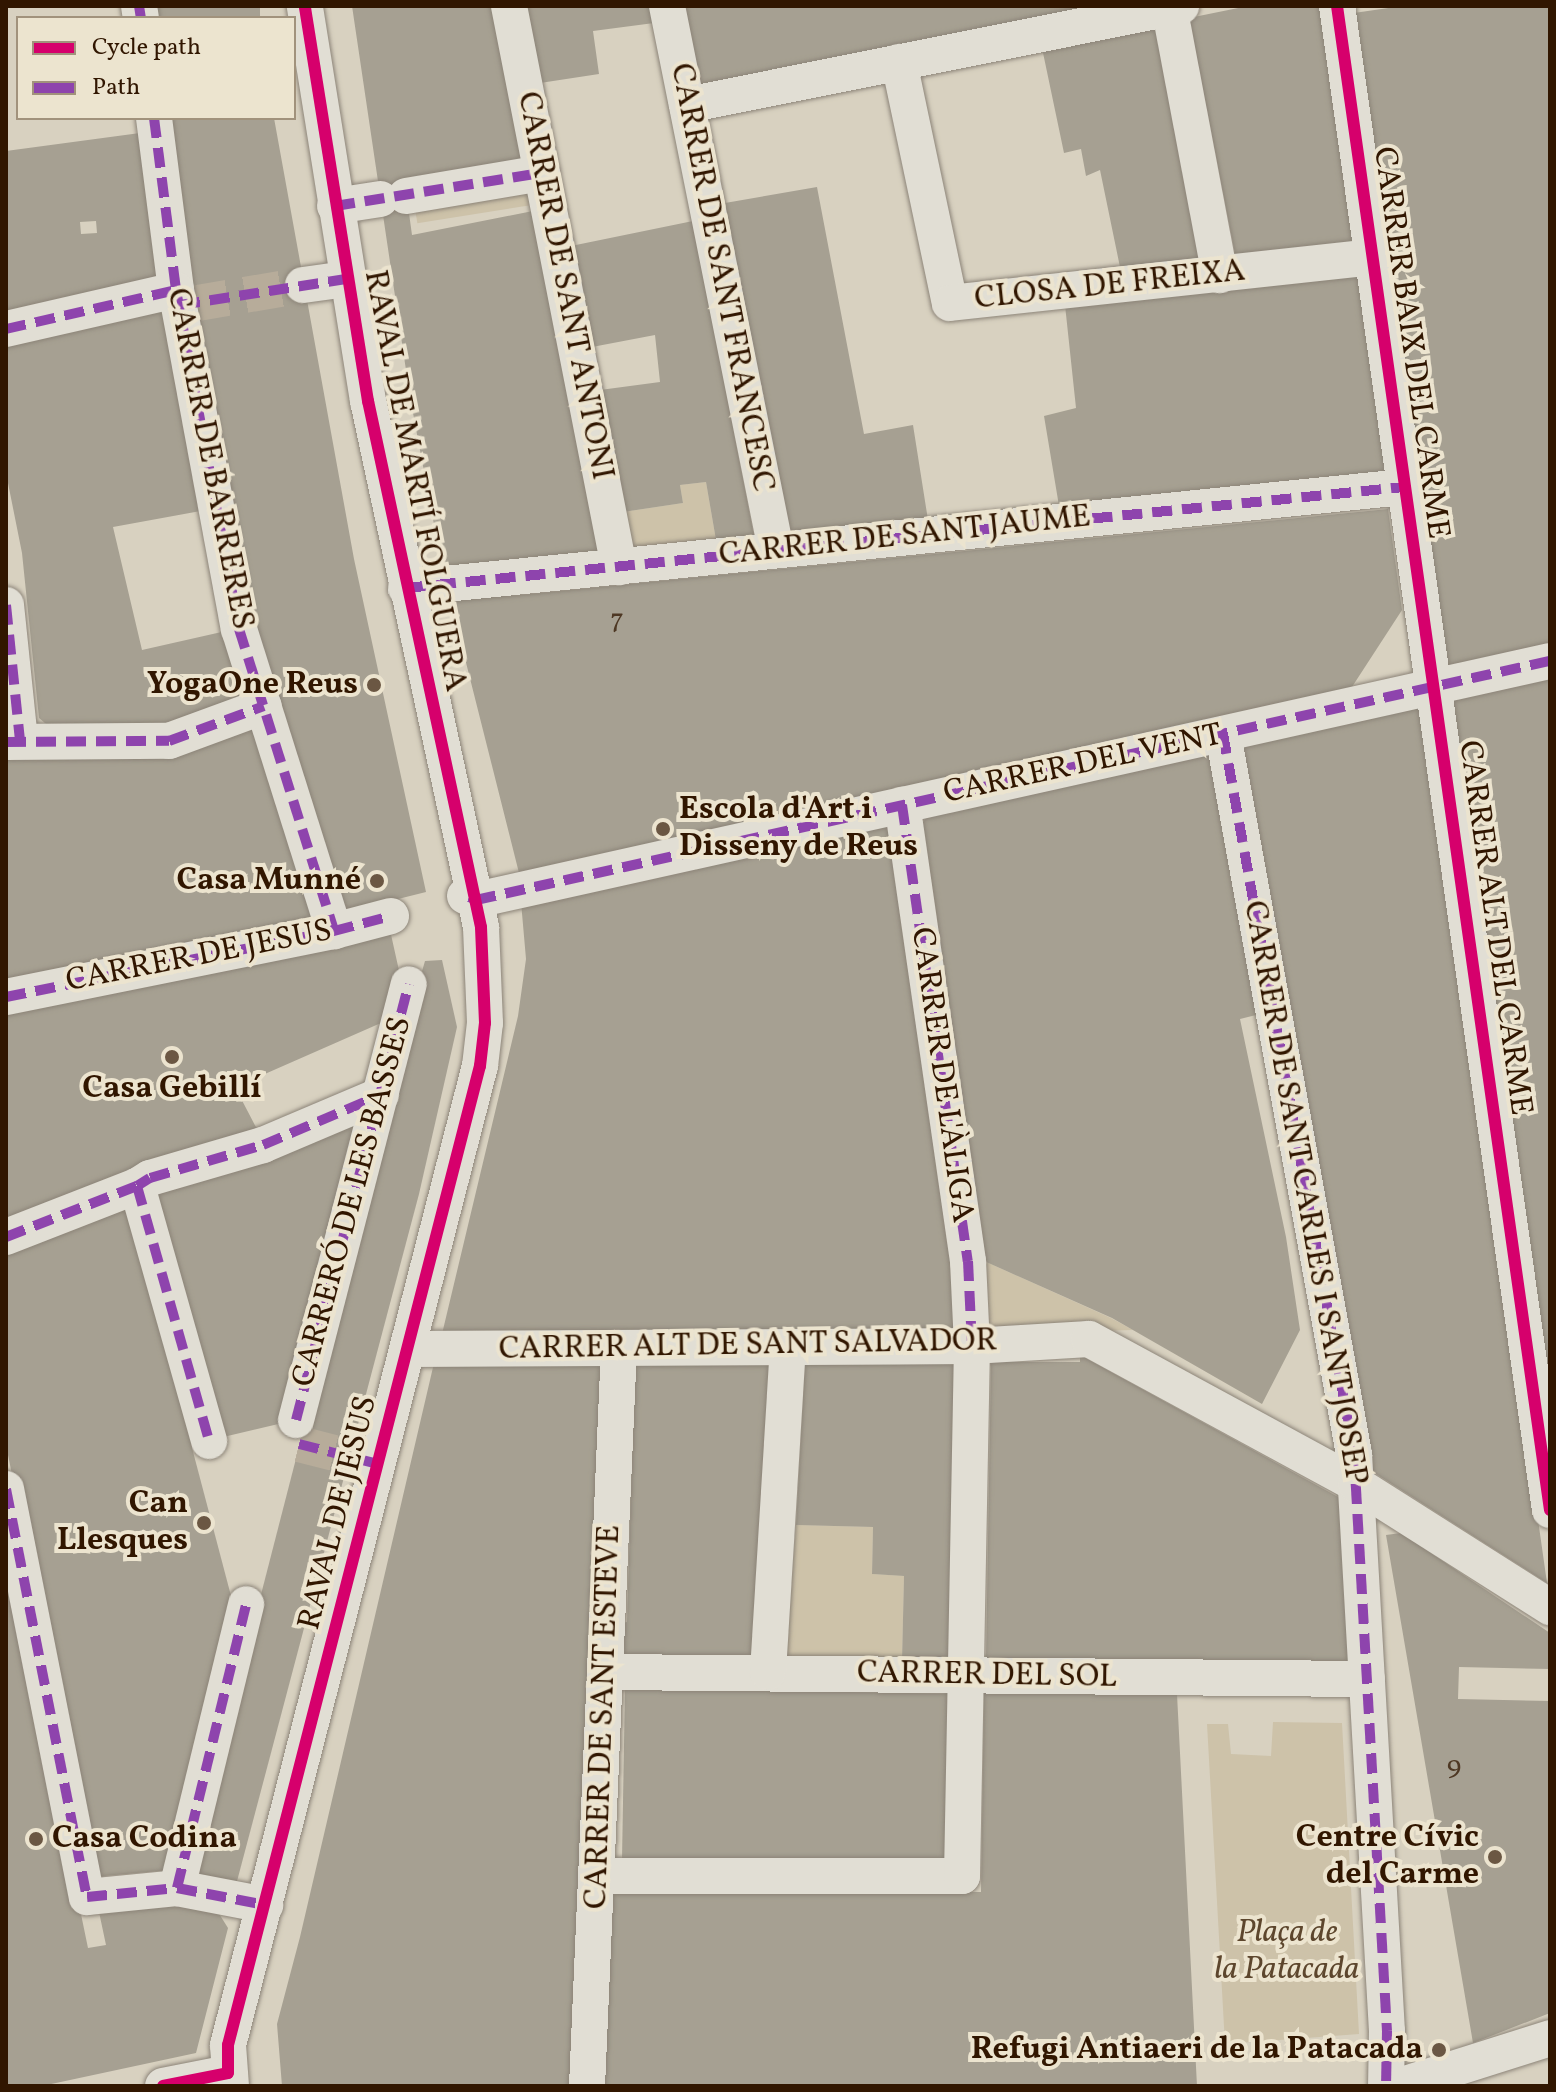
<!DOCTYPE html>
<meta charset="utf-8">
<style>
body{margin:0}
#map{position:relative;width:1556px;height:2092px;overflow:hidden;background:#d8d1c0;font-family:Vollkorn,serif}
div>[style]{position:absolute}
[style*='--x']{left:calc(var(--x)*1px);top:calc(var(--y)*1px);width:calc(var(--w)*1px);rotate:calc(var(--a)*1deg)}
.green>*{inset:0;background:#cdc2a9;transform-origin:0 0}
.building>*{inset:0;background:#a6a092;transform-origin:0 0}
.street-tunnel>*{height:36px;margin-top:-18px;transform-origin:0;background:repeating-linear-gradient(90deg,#b7ac9a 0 36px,transparent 0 54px)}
.roads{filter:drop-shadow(0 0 2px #8c8478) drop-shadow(0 0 2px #8c8478)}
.street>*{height:36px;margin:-18px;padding:0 18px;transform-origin:18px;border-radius:18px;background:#e1ded4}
.quiet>*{height:10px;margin-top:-5px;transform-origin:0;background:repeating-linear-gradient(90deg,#8e44ad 0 20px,transparent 0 30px)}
.cycleway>*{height:12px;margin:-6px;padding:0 6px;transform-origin:6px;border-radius:6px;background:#d6006c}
.dots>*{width:22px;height:22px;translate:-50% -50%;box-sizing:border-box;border:4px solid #ece4cf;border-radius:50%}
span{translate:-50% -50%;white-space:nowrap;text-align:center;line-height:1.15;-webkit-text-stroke:8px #ece4cf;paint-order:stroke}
.number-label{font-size:28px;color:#4e3824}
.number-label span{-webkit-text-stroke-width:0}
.street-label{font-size:32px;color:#311600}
.poi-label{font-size:32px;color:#311600;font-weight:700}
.right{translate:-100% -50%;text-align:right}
.left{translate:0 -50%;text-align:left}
.park-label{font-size:32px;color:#5d462d;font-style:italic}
.frame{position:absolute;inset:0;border:8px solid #311600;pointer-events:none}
.legend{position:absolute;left:16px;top:16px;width:280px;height:104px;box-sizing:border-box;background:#ece4cf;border:2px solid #a1927c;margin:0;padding:10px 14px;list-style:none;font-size:24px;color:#311600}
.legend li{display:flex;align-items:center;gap:16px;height:40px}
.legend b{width:40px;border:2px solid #a1927c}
</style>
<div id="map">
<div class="green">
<div style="left:537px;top:186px;width:18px;height:124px;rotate:81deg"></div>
<div style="clip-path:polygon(706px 482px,716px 540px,633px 549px,623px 512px,683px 503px,680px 485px)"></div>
<div style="clip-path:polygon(984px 1261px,1111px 1318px,1133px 1330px,985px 1334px)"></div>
<div style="clip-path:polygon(796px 1525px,873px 1527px,872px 1574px,904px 1576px,902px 1660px,786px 1658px)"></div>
<div style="clip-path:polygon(1273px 1722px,1342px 1723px,1359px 2034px,1225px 2044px,1207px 1724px,1228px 1724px,1231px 1754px,1271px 1756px)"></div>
</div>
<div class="building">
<div style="left:152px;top:6px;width:108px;height:12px"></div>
<div style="clip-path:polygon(352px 6px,498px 6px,530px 167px,408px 206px,412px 235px,538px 210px,605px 550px,442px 567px,410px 397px)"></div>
<div style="clip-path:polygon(525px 6px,651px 6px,654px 23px,593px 31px,599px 74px,540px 83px)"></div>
<div style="clip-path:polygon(685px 6px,1098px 6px,701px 89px)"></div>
<div style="clip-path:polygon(1248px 6px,1320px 6px,1354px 247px,1236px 259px,1189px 18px)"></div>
<div style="clip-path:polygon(1402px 6px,1550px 6px,1550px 647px,1444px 671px,1354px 13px)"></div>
<div style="clip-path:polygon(1155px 25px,1202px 263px,1121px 272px,1100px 170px,1086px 176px,1081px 149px,1064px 153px,1042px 48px)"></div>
<div style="clip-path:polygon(166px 118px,274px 118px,354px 559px,426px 892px,342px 913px,256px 643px,192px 304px)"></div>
<div style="clip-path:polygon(evenodd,140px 133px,162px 269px,151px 283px,6px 315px,6px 151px,140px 133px,96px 221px,97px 233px,81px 234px,80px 222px,96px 221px)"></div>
<div style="clip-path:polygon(817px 187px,864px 434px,913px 425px,928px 520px,787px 533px,725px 203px)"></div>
<div style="clip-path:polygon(693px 221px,696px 237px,754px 536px,716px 540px,706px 482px,680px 485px,683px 503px,623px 512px,600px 390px,660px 382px,655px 335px,592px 347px,571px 246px)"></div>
<div style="clip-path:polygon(1363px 274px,1386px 475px,1059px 506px,1044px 416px,1076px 408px,1065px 305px)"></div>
<div style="clip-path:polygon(167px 306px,206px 510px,113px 527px,142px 650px,226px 631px,242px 698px,188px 725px,51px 728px,39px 718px,22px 553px,6px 473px,6px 342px)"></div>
<div style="clip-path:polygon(1388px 509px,1402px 610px,1350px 690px,520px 877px,450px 599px,520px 595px)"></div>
<div style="clip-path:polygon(1550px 675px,1550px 1389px,1449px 697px)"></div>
<div style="clip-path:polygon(1423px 703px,1514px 1351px,1547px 1583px,1373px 1472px,1243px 744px)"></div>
<div style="clip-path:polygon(258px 721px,314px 914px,306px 928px,6px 988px,6px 754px)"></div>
<div style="clip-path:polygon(1211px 750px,1264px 1013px,1240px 1019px,1286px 1237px,1300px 1330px,1262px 1404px,1112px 1318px,984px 1261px,918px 830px,931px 810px)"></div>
<div style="clip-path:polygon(893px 819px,953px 1272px,956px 1332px,442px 1334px,518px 1016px,526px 959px,521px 902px)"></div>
<div style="clip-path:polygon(390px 930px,402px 984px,390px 1019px,235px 1087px,258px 1131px,6px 1223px,6px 1013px)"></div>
<div style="clip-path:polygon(442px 960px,457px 1027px,419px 1194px,236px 1885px,189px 1874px,418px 985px,425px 961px)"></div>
<div style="clip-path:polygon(362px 1116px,291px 1421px,219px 1438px,154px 1190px)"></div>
<div style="clip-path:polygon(128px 1205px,235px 1611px,170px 1870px,93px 1877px,6px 1445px,6px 1252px)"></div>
<div style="clip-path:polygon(1080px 1355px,1340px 1498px,1350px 1665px,986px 1661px,991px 1362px,1080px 1362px)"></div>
<div style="clip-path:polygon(805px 1362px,955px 1363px,950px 1661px,902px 1660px,904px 1576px,872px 1574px,873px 1527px,796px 1525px)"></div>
<div style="clip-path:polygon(434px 1363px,606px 1364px,574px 2086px,282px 2086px,277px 2024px,300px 1937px)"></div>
<div style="clip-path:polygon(635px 1364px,775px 1364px,755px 1658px,620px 1656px,622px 1623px,627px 1622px)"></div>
<div style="clip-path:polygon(1401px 1533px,1550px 1633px,1550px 1669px,1459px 1667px,1458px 1699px,1550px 1701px,1550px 2013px,1473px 2043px,1386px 1535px)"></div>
<div style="clip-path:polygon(6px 1551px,88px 1948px,106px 1945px,99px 1912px,174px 1905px,218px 1912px,228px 1928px,196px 2053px,42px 2086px,6px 2086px)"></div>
<div style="left:625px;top:1688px;width:326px;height:172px;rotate:1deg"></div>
<div style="clip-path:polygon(984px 1692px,1177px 1694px,1197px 2086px,604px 2086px,613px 1891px,981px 1892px)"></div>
</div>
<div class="street-tunnel">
<div style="--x:192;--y:304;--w:113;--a:-9.7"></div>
<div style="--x:299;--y:1444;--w:53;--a:14.3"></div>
</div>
<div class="roads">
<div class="street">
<div style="--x:139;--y:6;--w:12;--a:81"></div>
<div style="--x:509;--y:6;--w:572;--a:78.91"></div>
<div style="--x:667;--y:6;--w:555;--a:78.67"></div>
<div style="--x:1169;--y:6;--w:274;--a:79.3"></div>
<div style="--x:1337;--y:6;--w:1519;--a:81.94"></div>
<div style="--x:899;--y:62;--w:246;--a:78.1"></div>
<div style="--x:950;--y:303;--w:424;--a:-6.2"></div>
<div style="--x:687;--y:105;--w:504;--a:-11.33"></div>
<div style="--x:154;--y:118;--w:173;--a:82.7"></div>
<div style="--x:176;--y:290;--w:345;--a:79.5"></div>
<div style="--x:239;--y:629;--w:317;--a:72.5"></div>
<div style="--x:406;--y:196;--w:138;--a:-9.6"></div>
<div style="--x:335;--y:206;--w:46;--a:-8.8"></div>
<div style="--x:303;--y:285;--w:43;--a:-7.9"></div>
<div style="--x:6;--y:329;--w:174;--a:-12.9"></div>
<div style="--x:406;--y:588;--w:1002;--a:-5.78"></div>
<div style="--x:6;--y:605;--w:136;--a:84.1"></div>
<div style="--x:1223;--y:734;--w:732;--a:79.69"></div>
<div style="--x:1354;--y:1454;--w:578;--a:86.73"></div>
<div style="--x:1387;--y:2031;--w:55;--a:91"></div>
<div style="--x:6;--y:742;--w:163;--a:-0.4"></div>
<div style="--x:169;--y:741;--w:101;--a:-20.2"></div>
<div style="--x:465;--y:896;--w:12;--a:20"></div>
<div style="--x:476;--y:900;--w:1100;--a:-12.55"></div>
<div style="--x:6;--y:997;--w:335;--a:-11.4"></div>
<div style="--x:334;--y:931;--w:59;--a:-14.7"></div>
<div style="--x:137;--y:1186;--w:265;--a:74.2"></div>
<div style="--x:6;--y:1237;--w:141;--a:-21.3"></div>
<div style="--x:137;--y:1186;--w:15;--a:-32"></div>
<div style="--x:150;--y:1178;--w:118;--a:-16.3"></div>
<div style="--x:263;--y:1145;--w:128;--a:-23"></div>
<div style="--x:408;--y:1349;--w:564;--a:-0.3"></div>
<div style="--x:972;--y:1346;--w:117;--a:-3.4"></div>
<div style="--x:1089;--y:1339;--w:304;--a:28.5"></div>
<div style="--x:1356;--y:1484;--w:230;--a:32.4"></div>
<div style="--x:296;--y:1420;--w:450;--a:-75.5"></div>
<div style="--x:6;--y:1489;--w:416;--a:78.8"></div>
<div style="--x:87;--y:1897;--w:90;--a:-5.7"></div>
<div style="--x:177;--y:1888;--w:90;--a:10.9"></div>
<div style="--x:607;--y:1672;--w:760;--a:0.53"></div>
<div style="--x:768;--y:1672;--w:325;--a:-86.5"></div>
<div style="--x:597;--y:1876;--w:365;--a:0"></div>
<div style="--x:962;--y:1876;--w:530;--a:-88.92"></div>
<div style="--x:972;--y:1346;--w:85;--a:-92.7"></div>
<div style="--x:968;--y:1261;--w:461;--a:-98.2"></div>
<div style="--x:177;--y:1888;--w:292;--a:-76.3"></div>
<div style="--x:163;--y:2086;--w:66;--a:-11.3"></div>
<div style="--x:231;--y:2086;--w:41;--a:-94.2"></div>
<div style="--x:228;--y:2045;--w:1011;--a:-75.57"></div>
<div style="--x:480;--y:1066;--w:43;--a:-83.4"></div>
<div style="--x:485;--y:1023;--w:96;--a:-92.4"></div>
<div style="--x:481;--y:927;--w:538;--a:-102.12"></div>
<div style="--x:368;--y:401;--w:400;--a:-99.1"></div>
<div style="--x:587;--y:2086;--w:739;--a:-87.52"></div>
<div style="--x:1399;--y:2086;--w:158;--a:-17.6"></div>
</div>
</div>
<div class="quiet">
<div style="--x:139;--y:6;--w:12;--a:81"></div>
<div style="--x:154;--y:118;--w:173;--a:82.7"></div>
<div style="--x:176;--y:290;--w:345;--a:79.5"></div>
<div style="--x:239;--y:629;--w:317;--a:72.5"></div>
<div style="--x:335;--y:206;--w:210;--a:-9.1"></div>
<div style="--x:180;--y:305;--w:168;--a:-8.9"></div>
<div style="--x:6;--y:329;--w:174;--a:-12.9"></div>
<div style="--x:406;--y:588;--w:1002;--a:-5.78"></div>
<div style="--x:6;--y:605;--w:136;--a:84.1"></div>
<div style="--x:1223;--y:734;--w:732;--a:79.69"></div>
<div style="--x:1354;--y:1454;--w:578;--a:86.73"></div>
<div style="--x:1387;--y:2031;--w:55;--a:91"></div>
<div style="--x:6;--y:742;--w:163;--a:-0.4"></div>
<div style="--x:169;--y:741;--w:101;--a:-20.2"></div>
<div style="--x:902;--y:805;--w:461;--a:81.8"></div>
<div style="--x:968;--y:1261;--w:85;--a:87.3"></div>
<div style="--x:469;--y:897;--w:8;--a:23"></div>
<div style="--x:476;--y:900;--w:1100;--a:-12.55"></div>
<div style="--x:6;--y:997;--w:335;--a:-11.4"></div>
<div style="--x:334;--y:931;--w:59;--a:-14.7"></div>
<div style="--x:137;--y:1186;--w:265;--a:74.2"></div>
<div style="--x:6;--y:1237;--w:141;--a:-21.3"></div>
<div style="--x:137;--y:1186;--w:15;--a:-32"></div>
<div style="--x:150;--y:1178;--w:118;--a:-16.3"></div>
<div style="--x:263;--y:1145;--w:128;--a:-23"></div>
<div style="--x:296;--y:1420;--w:450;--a:-75.5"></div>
<div style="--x:299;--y:1444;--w:81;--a:14.2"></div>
<div style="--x:6;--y:1489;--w:416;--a:78.8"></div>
<div style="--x:87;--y:1897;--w:90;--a:-5.7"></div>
<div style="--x:177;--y:1888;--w:90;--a:10.9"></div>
<div style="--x:177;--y:1888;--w:292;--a:-76.3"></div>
</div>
<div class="cycleway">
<div style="--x:1337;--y:6;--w:1519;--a:81.94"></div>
<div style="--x:163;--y:2086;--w:66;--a:-11.3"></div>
<div style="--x:228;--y:2073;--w:28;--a:-90"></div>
<div style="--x:228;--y:2045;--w:1011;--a:-75.57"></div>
<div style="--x:480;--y:1066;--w:43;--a:-83.4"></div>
<div style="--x:485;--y:1023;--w:96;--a:-92.4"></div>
<div style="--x:481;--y:927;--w:538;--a:-102.12"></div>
<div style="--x:368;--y:401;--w:400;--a:-99.1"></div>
</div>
<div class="dots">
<div style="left:374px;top:685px;background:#6b5743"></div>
<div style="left:663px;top:829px;background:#6b5743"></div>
<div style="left:377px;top:881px;background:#6b5743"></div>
<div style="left:172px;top:1057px;background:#6b5743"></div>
<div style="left:204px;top:1523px;background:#6b5743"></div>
<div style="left:36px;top:1839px;background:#6b5743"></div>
<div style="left:1495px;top:1857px;background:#6b5743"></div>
<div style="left:1439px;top:2050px;background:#6b5743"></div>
</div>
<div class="number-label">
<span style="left:617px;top:620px">7</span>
<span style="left:1454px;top:1767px">9</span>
</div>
<div class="street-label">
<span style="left:721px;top:278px;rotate:79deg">CARRER DE SANT FRANCESC</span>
<span style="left:564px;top:286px;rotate:79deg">CARRER DE SANT ANTONI</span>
<span style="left:1110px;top:286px;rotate:-6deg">CLOSA DE FREIXA</span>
<span style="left:1410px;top:343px;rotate:82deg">CARRER BAIX DEL CARME</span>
<span style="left:209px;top:459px;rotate:79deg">CARRER DE BARRERES</span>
<span style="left:414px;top:481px;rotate:79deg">RAVAL DE MARTÍ FOLGUERA</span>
<span style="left:905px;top:537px;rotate:-6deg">CARRER DE SANT JAUME</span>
<span style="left:1083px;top:765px;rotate:-12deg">CARRER DEL VENT</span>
<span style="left:1494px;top:928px;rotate:82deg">CARRER ALT DEL CARME</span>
<span style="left:199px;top:957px;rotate:-11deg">CARRER DE JESUS</span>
<span style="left:941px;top:1075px;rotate:82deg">CARRER DE L'ÀLIGA</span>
<span style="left:1304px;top:1193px;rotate:80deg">CARRER DE SANT CARLES I SANT JOSEP</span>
<span style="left:353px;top:1202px;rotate:-75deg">CARRERÓ DE LES BASSES</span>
<span style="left:748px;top:1346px;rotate:-1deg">CARRER ALT DE SANT SALVADOR</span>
<span style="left:339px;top:1513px;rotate:-76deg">RAVAL DE JESUS</span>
<span style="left:987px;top:1676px;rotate:1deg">CARRER DEL SOL</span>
<span style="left:604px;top:1717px;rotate:-88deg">CARRER DE SANT ESTEVE</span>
</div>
<div class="poi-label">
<span class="right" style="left:358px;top:685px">YogaOne Reus</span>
<span class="left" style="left:679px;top:829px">Escola d'Art i<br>Disseny de Reus</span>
<span class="right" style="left:361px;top:881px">Casa Munné</span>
<span style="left:172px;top:1089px">Casa Gebillí</span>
<span class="right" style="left:188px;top:1523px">Can<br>Llesques</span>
<span class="left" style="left:52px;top:1839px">Casa Codina</span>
<span class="right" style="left:1479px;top:1857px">Centre Cívic<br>del Carme</span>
<span class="right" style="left:1423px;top:2050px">Refugi Antiaeri de la Patacada</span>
</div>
<div class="park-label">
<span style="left:1287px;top:1952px">Plaça de<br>la Patacada</span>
</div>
<div class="frame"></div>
<ul class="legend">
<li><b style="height:10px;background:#d6006c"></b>Cycle path</li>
<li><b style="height:10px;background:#8e44ad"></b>Path</li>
</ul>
</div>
